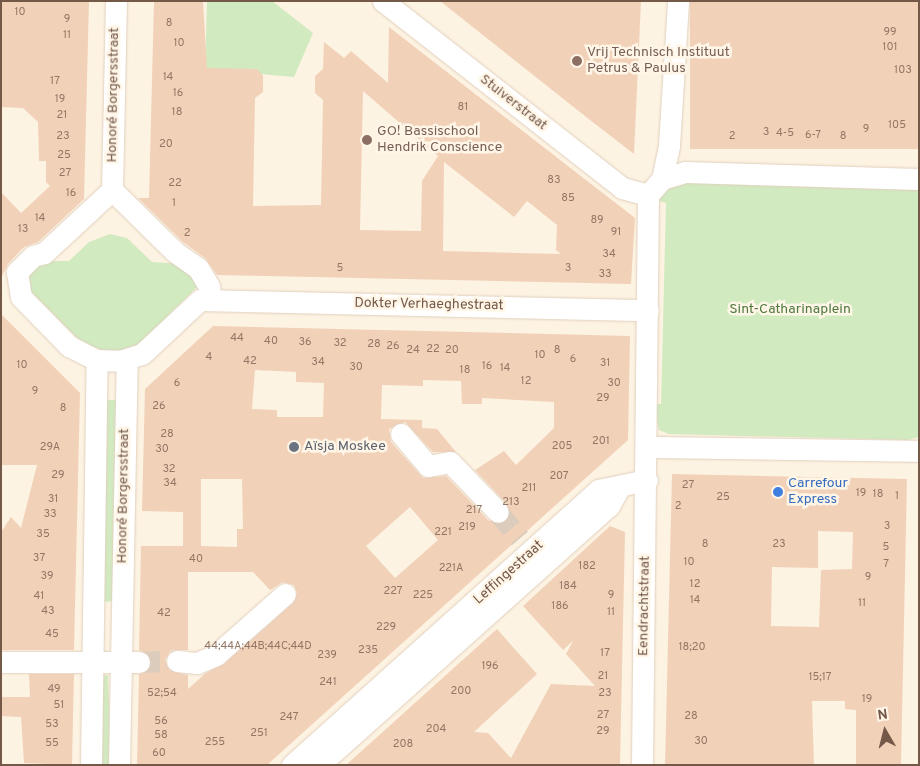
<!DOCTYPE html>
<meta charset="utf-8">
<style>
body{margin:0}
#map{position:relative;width:920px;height:766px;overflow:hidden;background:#fdf3e2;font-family:Overpass,sans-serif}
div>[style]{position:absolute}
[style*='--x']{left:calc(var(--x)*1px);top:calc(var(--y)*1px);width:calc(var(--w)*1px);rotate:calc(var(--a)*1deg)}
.green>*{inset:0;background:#d1eac0}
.building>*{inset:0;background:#f2d1b9;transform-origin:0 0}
.minor-tunnel>*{height:21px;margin-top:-10.5px;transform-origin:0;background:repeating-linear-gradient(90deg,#dbccbc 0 21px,transparent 0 32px)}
.roads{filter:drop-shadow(0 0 1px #e1cfbd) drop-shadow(0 0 1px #e1cfbd)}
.minor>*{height:21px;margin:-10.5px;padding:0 10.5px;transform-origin:10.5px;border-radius:10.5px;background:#fff}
.dots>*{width:14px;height:14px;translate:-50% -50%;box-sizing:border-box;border:2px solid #fff6e8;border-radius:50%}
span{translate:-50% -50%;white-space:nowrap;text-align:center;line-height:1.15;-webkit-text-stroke:5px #fff6e8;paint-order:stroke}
.number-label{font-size:11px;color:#947664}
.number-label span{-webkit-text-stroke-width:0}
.education-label{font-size:14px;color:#785e54}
.left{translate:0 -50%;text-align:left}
.street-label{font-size:14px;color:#745848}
.park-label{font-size:14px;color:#507a40}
.worship-label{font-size:14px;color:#5b616d}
.shop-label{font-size:14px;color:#366cbe}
.frame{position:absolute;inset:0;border:2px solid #745848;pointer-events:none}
.north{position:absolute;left:860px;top:706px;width:50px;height:50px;-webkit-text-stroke:4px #fff6e8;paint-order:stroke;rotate:352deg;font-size:14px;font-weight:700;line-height:20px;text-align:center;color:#745848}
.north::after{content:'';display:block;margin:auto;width:18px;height:22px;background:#745848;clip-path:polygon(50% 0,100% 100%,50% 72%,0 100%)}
</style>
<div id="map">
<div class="green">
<div style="clip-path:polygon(207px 1px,272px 1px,313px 33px,294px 77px,205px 69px)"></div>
<div style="clip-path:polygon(680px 182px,919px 188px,919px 437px,908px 440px,669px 434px,659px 430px,654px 404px,661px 404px,666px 203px,659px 201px,665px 188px)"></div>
<div style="clip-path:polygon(110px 234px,127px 238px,152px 262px,184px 264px,202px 282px,133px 350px,108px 353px,81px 342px,24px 285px,25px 276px,39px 261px,69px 261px,89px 242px)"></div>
<div style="clip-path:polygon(106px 400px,119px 400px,112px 601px,106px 602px,103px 600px)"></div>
<div style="clip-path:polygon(108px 675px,111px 765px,98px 765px,102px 676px)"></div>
</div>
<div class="building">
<div style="clip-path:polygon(1px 1px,89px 1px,84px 199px,38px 242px,24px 247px,8px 264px,1px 278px,1px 192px,21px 213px,50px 186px,46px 182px,46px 161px,39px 161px,38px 122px,23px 108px,1px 107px)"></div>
<div style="clip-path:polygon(evenodd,154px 1px,203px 1px,207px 68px,257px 69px,263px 76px,263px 92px,255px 98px,253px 206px,321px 205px,323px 100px,315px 93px,315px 76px,323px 69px,324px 42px,344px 58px,351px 51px,388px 83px,389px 27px,635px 218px,631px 284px,217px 275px,205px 258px,183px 242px,138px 198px,149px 198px,154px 1px,363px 91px,438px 156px,422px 181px,421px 231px,360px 230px,363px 91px,154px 1px,444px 162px,514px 217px,527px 201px,557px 225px,556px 250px,561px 254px,443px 251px,444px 162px)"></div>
<div style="clip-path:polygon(440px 1px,641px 1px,634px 154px,590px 120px)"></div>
<div style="left:690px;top:1px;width:229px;height:148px"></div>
<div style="clip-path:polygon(1px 314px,80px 393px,74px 650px,1px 650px,1px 532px,11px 517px,21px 528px,37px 465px,1px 465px)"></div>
<div style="clip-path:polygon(evenodd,213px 326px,630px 336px,628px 440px,267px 765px,137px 765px,139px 674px,146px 673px,151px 662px,150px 655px,139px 650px,141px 546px,183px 546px,183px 512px,142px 511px,145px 389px,213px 326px,255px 370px,296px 372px,296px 382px,324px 383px,323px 417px,277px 417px,277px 410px,252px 409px,255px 370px,213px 326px,423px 380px,461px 381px,462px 404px,482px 404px,482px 398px,554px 402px,554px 428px,516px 465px,504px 451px,475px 470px,507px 504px,510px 515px,506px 521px,489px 521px,446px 476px,423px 478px,391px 442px,389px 429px,405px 422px,433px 452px,456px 452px,437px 429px,422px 428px,422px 420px,381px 419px,382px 385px,423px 386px,423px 380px,213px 326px,201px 479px,242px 479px,243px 529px,237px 529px,237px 547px,201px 546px,201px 479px,213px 326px,410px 507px,438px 540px,395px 578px,366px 546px,410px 507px,213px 326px,188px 572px,253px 572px,270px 590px,283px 582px,294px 585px,297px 592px,293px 603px,224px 664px,206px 673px,188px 689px,188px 675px,170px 671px,165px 660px,171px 650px,188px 650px,188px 572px)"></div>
<div style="clip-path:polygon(evenodd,672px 474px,907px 479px,901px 765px,856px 765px,856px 710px,845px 709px,845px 701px,812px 701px,814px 765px,665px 765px,672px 474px,818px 531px,853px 532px,852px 569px,821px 570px,819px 627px,771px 626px,772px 567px,818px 568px,818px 531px)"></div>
<div style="clip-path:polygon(610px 526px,625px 532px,620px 765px,346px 765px,497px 629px,537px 674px,474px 732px,488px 733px,511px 758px,551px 684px,595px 686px,566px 654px,573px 641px,563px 650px,523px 606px)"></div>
<div style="clip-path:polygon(29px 674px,74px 674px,72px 765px,24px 763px,21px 717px,1px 716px,1px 697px,30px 697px)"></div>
</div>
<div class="minor-tunnel">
<div style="--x:498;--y:512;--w:34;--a:50"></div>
<div style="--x:139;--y:662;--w:38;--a:-2"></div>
</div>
<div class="roads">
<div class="minor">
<div style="--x:383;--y:1;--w:303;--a:38"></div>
<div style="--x:622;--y:188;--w:27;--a:15"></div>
<div style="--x:662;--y:179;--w:35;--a:-78"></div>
<div style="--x:669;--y:145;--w:144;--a:-86.4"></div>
<div style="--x:112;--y:190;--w:93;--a:137.2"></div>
<div style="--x:44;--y:253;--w:11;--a:165"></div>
<div style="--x:33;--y:256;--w:23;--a:135"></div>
<div style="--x:17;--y:272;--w:25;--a:81"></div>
<div style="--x:21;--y:297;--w:69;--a:45.6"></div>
<div style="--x:69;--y:346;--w:31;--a:27"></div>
<div style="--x:97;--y:360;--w:23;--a:2"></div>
<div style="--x:120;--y:361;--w:23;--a:-18"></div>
<div style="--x:142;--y:354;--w:79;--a:-43"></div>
<div style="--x:200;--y:300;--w:448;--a:1.3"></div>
<div style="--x:112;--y:190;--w:189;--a:-88.8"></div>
<div style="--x:112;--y:190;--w:88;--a:44.5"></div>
<div style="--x:175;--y:252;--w:28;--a:35"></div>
<div style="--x:198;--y:268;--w:21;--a:59"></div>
<div style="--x:209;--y:286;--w:14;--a:82"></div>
<div style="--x:401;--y:434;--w:42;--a:49.8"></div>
<div style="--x:428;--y:466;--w:22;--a:-10"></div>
<div style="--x:450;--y:462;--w:69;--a:46.2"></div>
<div style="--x:648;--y:447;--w:271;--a:0.8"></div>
<div style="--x:177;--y:661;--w:20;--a:6"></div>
<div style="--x:197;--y:663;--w:21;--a:-23"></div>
<div style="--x:216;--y:655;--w:92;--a:-41.5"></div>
<div style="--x:1;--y:662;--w:138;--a:0"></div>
<div style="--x:91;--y:765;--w:405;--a:-89.2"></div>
<div style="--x:119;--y:765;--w:405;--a:-88.9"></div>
<div style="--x:292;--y:765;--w:412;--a:-41.9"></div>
<div style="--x:599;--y:490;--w:49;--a:-11.8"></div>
<div style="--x:319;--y:765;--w:389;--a:-41.8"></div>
<div style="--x:609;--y:506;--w:23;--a:-61"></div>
<div style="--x:642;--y:765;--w:570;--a:-89.4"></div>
<div style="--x:648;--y:195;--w:21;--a:-49"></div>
<div style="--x:662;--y:179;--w:24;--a:-17"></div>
<div style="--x:685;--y:172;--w:234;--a:1.7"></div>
</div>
</div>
<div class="dots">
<div style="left:577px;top:61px;background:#8d6e63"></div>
<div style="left:367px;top:140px;background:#8d6e63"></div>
<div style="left:294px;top:447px;background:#6b7280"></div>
<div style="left:778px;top:492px;background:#3f7fe0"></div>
</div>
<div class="number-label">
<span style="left:20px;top:12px">10</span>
<span style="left:67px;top:19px">9</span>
<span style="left:169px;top:23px">8</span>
<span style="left:890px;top:32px">99</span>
<span style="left:67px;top:35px">11</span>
<span style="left:179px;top:43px">10</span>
<span style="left:890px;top:47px">101</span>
<span style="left:903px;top:70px">103</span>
<span style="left:168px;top:77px">14</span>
<span style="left:55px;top:81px">17</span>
<span style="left:178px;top:93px">16</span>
<span style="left:60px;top:99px">19</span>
<span style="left:463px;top:107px">81</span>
<span style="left:177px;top:112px">18</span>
<span style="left:62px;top:115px">21</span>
<span style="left:897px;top:125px">105</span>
<span style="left:866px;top:129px">9</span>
<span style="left:766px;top:132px">3</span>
<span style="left:785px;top:133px">4-5</span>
<span style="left:813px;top:135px">6-7</span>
<span style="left:63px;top:136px">23</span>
<span style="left:732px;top:136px">2</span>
<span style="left:843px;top:136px">8</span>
<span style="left:166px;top:144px">20</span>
<span style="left:64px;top:155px">25</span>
<span style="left:65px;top:173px">27</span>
<span style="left:554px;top:180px">83</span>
<span style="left:175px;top:183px">22</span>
<span style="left:71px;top:193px">16</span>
<span style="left:568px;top:198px">85</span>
<span style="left:174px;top:203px">1</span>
<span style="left:40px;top:218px">14</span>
<span style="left:597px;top:220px">89</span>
<span style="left:23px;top:229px">13</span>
<span style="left:616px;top:232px">91</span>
<span style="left:187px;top:233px">2</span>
<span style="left:609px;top:254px">34</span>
<span style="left:340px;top:268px">5</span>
<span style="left:568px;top:268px">3</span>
<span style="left:605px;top:274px">33</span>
<span style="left:237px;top:338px">44</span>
<span style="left:271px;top:341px">40</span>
<span style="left:305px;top:342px">36</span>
<span style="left:340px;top:343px">32</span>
<span style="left:374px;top:344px">28</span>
<span style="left:393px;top:346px">26</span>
<span style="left:433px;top:349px">22</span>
<span style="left:413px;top:350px">24</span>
<span style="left:452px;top:350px">20</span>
<span style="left:557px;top:350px">8</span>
<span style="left:540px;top:355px">10</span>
<span style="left:209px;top:357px">4</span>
<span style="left:573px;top:359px">6</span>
<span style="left:250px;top:361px">42</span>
<span style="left:318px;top:362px">34</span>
<span style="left:605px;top:363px">31</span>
<span style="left:22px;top:365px">10</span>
<span style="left:487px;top:366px">16</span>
<span style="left:356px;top:367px">30</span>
<span style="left:505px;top:368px">14</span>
<span style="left:465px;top:370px">18</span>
<span style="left:526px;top:381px">12</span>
<span style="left:177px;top:383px">6</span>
<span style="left:614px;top:383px">30</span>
<span style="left:35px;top:391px">9</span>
<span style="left:603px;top:398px">29</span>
<span style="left:159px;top:406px">26</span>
<span style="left:63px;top:408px">8</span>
<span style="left:167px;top:434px">28</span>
<span style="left:601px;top:441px">201</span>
<span style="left:562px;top:446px">205</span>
<span style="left:50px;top:447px">29A</span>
<span style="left:162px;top:449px">30</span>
<span style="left:169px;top:469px">32</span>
<span style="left:58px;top:475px">29</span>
<span style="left:559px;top:476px">207</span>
<span style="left:170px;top:483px">34</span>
<span style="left:688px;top:485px">27</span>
<span style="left:529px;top:488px">211</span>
<span style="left:861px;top:493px">19</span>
<span style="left:878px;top:494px">18</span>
<span style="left:897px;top:496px">1</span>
<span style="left:723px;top:497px">25</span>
<span style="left:53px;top:499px">31</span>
<span style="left:511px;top:502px">213</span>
<span style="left:678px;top:506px">2</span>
<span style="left:474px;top:510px">217</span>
<span style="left:50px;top:514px">33</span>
<span style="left:887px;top:526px">3</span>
<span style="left:467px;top:527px">219</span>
<span style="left:443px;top:532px">221</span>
<span style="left:43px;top:534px">35</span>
<span style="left:705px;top:544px">8</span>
<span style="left:779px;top:544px">23</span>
<span style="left:886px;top:547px">5</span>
<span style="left:39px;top:558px">37</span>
<span style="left:196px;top:559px">40</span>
<span style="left:689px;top:562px">10</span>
<span style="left:886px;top:564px">7</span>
<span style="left:587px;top:566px">182</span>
<span style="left:451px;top:568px">221A</span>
<span style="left:47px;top:576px">39</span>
<span style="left:868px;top:577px">9</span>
<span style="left:695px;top:584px">12</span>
<span style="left:568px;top:586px">184</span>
<span style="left:393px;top:591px">227</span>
<span style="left:423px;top:595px">225</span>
<span style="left:611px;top:595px">9</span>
<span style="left:39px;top:596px">41</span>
<span style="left:695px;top:600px">14</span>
<span style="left:862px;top:603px">11</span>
<span style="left:560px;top:606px">186</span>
<span style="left:48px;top:611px">43</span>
<span style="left:611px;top:612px">11</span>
<span style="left:164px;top:613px">42</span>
<span style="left:386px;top:627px">229</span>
<span style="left:52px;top:634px">45</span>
<span style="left:258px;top:646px">44;44A;44B;44C;44D</span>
<span style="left:692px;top:647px">18;20</span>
<span style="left:368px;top:650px">235</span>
<span style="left:605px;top:653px">17</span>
<span style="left:327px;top:655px">239</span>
<span style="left:490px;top:666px">196</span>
<span style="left:603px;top:676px">21</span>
<span style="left:820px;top:677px">15;17</span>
<span style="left:328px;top:682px">241</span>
<span style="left:54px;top:689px">49</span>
<span style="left:461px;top:691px">200</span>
<span style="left:162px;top:693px">52;54</span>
<span style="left:605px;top:693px">23</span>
<span style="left:867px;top:699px">19</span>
<span style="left:59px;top:705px">51</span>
<span style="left:603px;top:715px">27</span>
<span style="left:691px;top:716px">28</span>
<span style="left:289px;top:717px">247</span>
<span style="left:161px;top:721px">56</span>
<span style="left:52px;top:724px">53</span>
<span style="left:436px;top:729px">204</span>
<span style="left:603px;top:731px">29</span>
<span style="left:259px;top:733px">251</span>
<span style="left:161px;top:735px">58</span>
<span style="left:701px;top:741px">30</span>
<span style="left:215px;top:742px">255</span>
<span style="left:52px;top:743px">55</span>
<span style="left:403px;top:744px">208</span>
<span style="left:159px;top:753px">60</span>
</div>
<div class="education-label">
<span class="left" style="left:587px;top:61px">Vrij Technisch Instituut<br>Petrus &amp; Paulus</span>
<span class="left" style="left:377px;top:140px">GO! Bassischool<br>Hendrik Conscience</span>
</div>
<div class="street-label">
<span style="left:114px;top:95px;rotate:-89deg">Honoré Borgersstraat</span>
<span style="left:513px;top:103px;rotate:38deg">Stuiverstraat</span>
<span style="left:429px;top:305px;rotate:1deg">Dokter Verhaeghestraat</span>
<span style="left:124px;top:496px;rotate:-89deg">Honoré Borgersstraat</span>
<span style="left:509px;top:573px;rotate:-42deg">Leffingestraat</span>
<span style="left:645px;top:606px;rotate:-89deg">Eendrachtstraat</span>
</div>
<div class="park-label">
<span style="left:790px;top:310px">Sint-Catharinaplein</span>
</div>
<div class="worship-label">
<span class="left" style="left:304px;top:447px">Aïsja Moskee</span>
</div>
<div class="shop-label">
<span class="left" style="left:788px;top:492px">Carrefour<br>Express</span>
</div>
<div class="frame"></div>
<div class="north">N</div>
</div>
